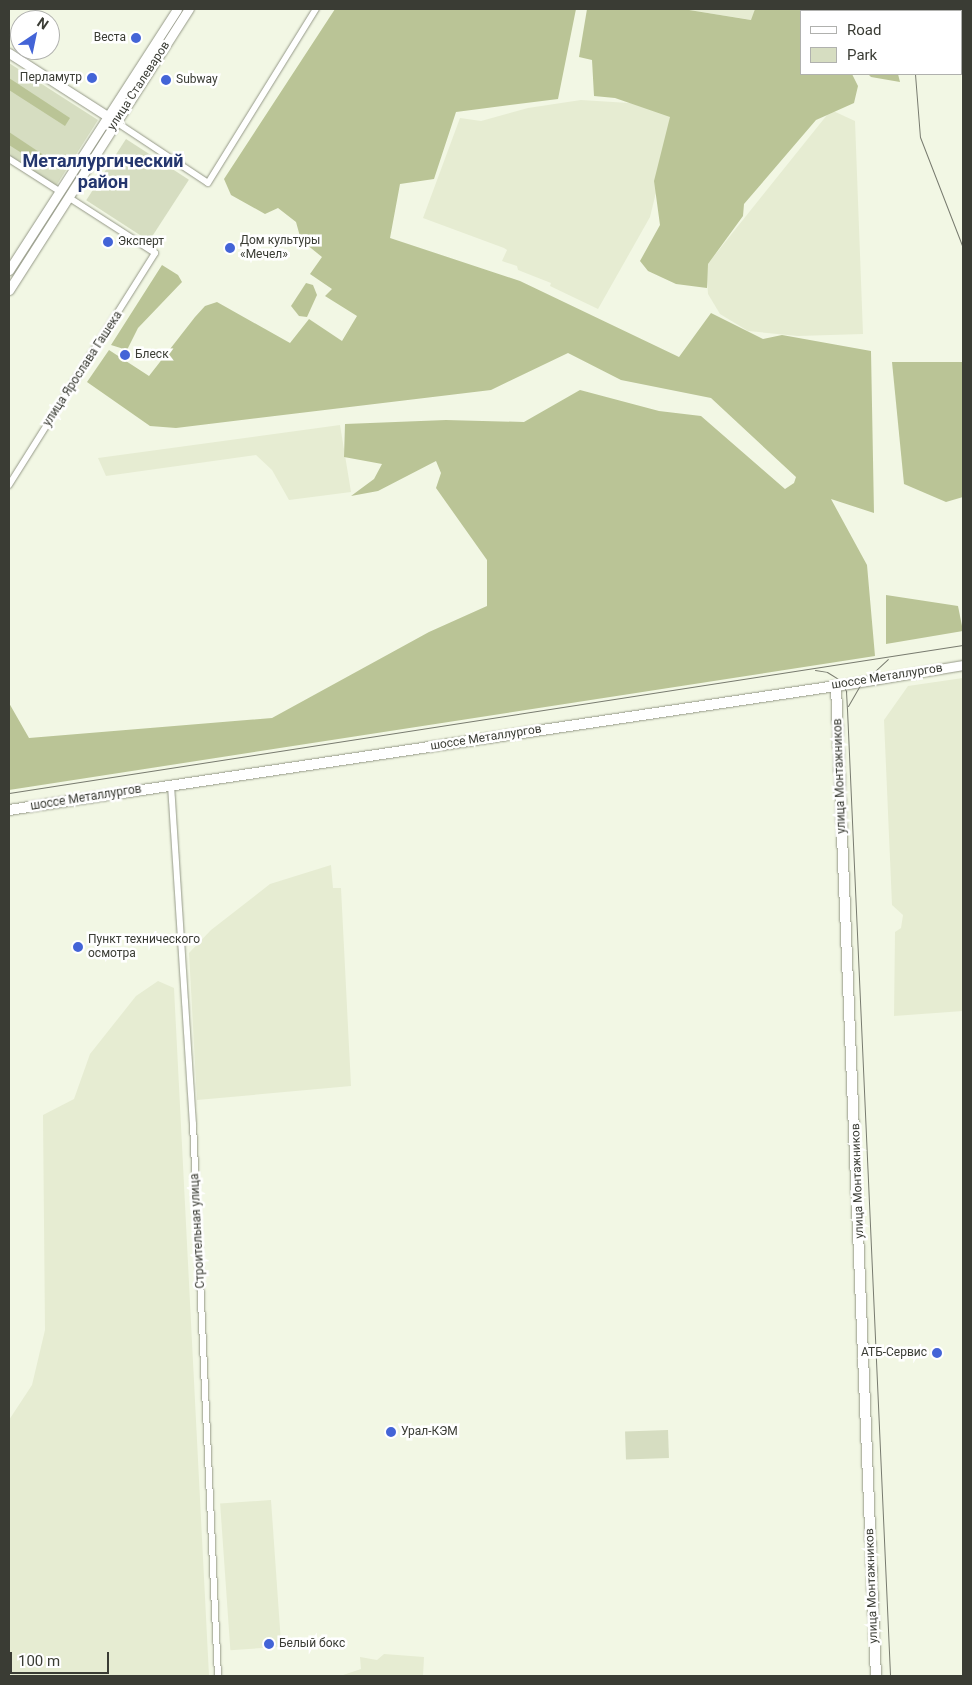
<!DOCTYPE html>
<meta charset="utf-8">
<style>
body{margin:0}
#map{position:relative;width:972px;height:1685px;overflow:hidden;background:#f2f7e4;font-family:Roboto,sans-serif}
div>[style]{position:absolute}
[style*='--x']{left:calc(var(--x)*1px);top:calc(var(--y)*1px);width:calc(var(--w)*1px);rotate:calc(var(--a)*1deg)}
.built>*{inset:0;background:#e6ecd2;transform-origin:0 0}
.green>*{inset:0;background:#d6ddc1;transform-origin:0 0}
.forest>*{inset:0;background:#bac496}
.roads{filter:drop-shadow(0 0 1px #959988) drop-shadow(0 0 1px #959988)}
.minor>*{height:6px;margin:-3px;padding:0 3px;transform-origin:3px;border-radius:3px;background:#fff}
.secondary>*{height:9px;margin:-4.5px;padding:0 4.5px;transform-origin:4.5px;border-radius:4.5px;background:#fff}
.primary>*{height:10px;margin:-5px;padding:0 5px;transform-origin:5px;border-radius:5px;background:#fff}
.tram>*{height:1px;margin:-0.5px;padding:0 0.5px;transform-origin:0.5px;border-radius:0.5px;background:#787b6f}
.dots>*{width:14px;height:14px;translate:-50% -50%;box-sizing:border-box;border:2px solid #fff;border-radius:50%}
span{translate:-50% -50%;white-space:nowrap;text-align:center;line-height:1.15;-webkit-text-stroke:5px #fff;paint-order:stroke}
.poi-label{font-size:12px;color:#3a3c34}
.right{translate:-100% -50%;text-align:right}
.left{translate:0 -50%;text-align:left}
.street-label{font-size:12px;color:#3a3c34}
.district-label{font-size:18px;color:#24366e;font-weight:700}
.frame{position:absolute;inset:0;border:10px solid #3a3c34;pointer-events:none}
.legend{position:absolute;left:800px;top:10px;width:162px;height:65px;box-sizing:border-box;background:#fff;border:1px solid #b0b1ae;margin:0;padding:6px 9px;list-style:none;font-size:15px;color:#3a3c34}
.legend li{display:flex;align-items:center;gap:10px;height:25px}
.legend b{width:25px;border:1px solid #b0b1ae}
.north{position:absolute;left:10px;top:10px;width:50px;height:50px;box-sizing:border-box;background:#fff;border:1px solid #b0b1ae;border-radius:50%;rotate:34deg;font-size:14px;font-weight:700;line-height:20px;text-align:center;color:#3a3c34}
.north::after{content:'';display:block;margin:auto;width:18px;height:22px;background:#4364d7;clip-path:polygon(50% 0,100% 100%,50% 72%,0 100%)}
.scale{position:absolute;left:10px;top:1652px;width:99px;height:22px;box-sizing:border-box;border:2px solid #3a3c34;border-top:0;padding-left:6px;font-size:15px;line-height:18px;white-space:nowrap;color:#3a3c34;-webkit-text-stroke:4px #fff;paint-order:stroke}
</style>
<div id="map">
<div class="built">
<div style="clip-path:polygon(683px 9px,755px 9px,752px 20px)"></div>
<div style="clip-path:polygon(581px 100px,677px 106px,650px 217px,598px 309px,550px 286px,551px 283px,518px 270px,517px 266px,502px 261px,507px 250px,504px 248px,423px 218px,460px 118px,481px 121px,528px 108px)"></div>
<div style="clip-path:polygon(831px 110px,855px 121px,863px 334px,798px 336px,748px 331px,720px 314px,708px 294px,706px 266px)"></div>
<div style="clip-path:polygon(340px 425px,351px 492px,289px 500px,272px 470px,256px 455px,106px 476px,98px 458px)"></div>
<div style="clip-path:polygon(963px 678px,963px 1011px,894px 1016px,895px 932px,901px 928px,903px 915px,892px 905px,884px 720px,908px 686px)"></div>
<div style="clip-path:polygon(331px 865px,333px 888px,341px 888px,351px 1086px,197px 1100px,189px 953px,211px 930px,270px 884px)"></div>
<div style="clip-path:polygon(158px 981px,174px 988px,209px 1676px,9px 1676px,9px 1420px,32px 1385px,45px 1330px,43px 1115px,74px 1099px,90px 1054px,136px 996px)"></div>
<div style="left:271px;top:1500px;width:147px;height:51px;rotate:86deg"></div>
<div style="clip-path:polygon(384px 1654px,424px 1657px,423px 1676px,340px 1676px,361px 1669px,360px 1657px,377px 1660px)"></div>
</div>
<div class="green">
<div style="clip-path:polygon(9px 63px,98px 120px,56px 186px,9px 155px)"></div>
<div style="left:126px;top:139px;width:75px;height:73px;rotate:33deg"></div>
<div style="left:668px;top:1430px;width:28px;height:43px;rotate:88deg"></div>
</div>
<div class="forest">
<div style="clip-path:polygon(335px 9px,576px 9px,558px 99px,456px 112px,434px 179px,400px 184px,390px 238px,520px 281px,679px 357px,711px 313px,763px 339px,782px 335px,871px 351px,874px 513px,831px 499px,867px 565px,875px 656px,9px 790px,9px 703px,29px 738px,272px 718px,429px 632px,487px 606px,487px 560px,436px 488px,441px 473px,436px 461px,378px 491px,351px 496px,374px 479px,382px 464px,344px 457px,345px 424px,446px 420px,524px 422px,580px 390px,659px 411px,701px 416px,785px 489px,794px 483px,796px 477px,711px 398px,621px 380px,568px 353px,491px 390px,176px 428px,150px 426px,87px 382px,109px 350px,149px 376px,195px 317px,205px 306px,217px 302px,290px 343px,309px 319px,342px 341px,357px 316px,325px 296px,332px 289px,310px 274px,322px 257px,301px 240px,296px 222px,278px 208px,265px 214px,231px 195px,224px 179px)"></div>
<div style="clip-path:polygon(587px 9px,683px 9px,751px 20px,755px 9px,812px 9px,814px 11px,801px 11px,801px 74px,852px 74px,858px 86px,854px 103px,816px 120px,744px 204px,743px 216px,708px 264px,707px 288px,676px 284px,648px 271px,640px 261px,660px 225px,654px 181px,670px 117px,615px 98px,594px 96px,592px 60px,579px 57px)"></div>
<div style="clip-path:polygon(868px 74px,898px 74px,900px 82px,871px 77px)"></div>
<div style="clip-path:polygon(9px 78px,70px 118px,65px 126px,9px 90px)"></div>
<div style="clip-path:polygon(9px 132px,45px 156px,39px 164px,9px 145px)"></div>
<div style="clip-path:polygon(162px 265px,178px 275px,182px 282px,138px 328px,127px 350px,111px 345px)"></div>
<div style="clip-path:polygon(306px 283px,313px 285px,317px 295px,307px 317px,299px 316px,291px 306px)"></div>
<div style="clip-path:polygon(892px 362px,963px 362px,963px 497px,946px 502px,904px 484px)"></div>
<div style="clip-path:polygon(886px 595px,958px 606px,963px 631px,886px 644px)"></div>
</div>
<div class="roads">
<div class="minor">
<div style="--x:116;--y:122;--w:110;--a:33.5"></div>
<div style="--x:208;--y:183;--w:205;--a:-58.2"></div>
<div style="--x:9;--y:159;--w:59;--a:32.6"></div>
<div style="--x:9;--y:485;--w:274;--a:-57.8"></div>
<div style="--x:155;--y:253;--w:103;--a:-147.2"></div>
<div style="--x:171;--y:785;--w:340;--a:86.3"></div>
<div style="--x:193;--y:1124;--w:553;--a:87.41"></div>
</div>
<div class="secondary">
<div style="--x:9;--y:53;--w:122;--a:32.7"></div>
<div style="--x:9;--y:270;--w:310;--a:-57.2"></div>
<div style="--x:9;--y:290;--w:334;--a:-57.4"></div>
<div style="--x:836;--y:686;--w:129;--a:-9.4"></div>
</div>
<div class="primary">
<div style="--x:9;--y:810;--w:836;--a:-8.53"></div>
<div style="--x:836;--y:686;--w:991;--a:87.69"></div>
</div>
</div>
<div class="tram">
<div style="--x:908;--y:9;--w:2;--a:90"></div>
<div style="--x:915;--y:74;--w:63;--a:85.5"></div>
<div style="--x:920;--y:137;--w:119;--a:68.8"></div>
<div style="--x:815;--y:670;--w:12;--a:9"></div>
<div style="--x:827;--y:672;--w:15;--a:32"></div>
<div style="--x:840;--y:680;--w:13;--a:61"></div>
<div style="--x:846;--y:691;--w:18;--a:87"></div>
<div style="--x:847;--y:709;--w:968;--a:87.45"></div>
<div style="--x:848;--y:706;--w:24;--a:-60"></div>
<div style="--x:860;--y:685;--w:38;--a:-43"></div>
<div style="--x:9;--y:793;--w:965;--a:-8.82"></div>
</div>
<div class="dots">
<div style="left:136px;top:38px;background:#4364d7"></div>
<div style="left:92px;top:78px;background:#4364d7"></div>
<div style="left:166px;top:80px;background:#4364d7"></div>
<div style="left:108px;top:242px;background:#4364d7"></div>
<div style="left:230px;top:248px;background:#4364d7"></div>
<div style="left:125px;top:355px;background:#4364d7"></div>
<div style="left:78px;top:947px;background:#4364d7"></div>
<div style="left:937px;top:1353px;background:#4364d7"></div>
<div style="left:391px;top:1432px;background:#4364d7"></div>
<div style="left:269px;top:1644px;background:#4364d7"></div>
</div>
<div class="poi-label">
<span class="right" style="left:126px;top:38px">Веста</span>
<span class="right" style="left:82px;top:78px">Перламутр</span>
<span class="left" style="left:176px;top:80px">Subway</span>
<span class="left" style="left:240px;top:248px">Дом культуры<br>«Мечел»</span>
<span class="left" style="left:118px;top:242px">Эксперт</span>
<span class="left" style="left:135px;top:355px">Блеск</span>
<span class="left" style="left:88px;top:947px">Пункт технического<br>осмотра</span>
<span class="right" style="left:927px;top:1353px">АТБ-Сервис</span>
<span class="left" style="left:401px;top:1432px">Урал-КЭМ</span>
<span class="left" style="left:279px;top:1644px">Белый бокс</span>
</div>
<div class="street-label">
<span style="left:139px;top:86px;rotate:-57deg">улица Сталеваров</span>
<span style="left:83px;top:369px;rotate:-57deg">улица Ярослава Гашека</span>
<span style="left:887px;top:677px;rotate:-9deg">шоссе Металлургов</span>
<span style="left:486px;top:738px;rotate:-9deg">шоссе Металлургов</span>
<span style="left:840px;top:776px;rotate:-92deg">улица Монтажников</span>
<span style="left:86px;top:798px;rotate:-9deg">шоссе Металлургов</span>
<span style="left:858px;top:1181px;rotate:-92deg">улица Монтажников</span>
<span style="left:198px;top:1231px;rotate:-93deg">Строительная улица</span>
<span style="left:872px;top:1586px;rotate:-92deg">улица Монтажников</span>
</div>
<div class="district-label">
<span style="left:103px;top:172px">Металлургический<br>район</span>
</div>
<div class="frame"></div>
<ul class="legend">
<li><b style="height:6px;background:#fff"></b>Road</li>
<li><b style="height:14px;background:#d6ddc1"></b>Park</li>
</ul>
<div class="north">N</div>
<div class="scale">100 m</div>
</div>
